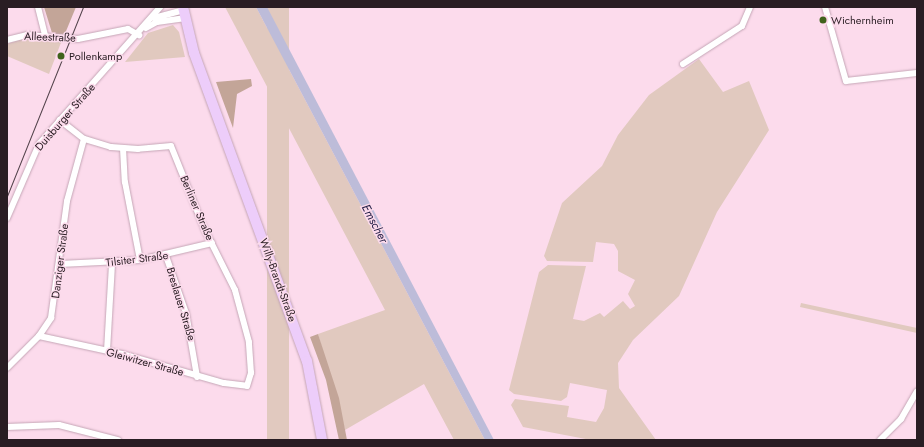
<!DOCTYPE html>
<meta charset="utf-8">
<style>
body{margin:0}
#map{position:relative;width:924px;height:447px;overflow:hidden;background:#fcdbec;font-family:Jost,sans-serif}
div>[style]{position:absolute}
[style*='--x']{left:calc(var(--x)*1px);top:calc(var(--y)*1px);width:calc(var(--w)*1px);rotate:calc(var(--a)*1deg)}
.green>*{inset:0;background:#e1c9bf;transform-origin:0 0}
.forest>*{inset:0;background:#c3a598}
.water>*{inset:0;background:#bdbcd9}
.roads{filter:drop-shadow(0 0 1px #c5a6b6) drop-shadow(0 0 1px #c5a6b6)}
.street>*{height:6px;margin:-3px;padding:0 3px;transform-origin:3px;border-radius:3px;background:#fff}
.primary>*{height:10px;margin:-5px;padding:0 5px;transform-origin:5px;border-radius:5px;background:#edcdfa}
.tram>*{height:1px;margin:-0.5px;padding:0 0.5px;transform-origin:0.5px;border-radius:0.5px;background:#53434b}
.dots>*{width:11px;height:11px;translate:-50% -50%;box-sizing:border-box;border:2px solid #fcdbec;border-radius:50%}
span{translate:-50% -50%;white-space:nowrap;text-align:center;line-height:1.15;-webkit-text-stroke:3px #fcdbec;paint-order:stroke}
.poi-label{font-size:11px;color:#291d23}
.left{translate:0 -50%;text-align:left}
.street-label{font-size:11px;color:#291d23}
.water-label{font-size:12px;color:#272249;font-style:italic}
.frame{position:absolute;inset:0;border:8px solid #291d23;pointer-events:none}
</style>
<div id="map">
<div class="green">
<div style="clip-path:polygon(225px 7px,256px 7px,485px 440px,454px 440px,424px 384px,345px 430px,318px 334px,385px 310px)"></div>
<div style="left:267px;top:7px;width:22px;height:489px"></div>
<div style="clip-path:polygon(173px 25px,179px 32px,185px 57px,125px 62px,148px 33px)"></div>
<div style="clip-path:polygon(27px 37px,62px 40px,49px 74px,7px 56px,7px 44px)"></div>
<div style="clip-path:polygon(699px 59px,723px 92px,749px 81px,769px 130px,717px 212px,679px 296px,633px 340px,618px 363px,619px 388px,656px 440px,591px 440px,523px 427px,511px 405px,515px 399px,569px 406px,567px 417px,596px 422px,604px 408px,607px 390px,570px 383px,567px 397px,561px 401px,514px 394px,509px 390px,539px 272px,548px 265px,586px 266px,573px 319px,584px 321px,600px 313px,604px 317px,623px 301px,630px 309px,635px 306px,628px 294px,635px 280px,618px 271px,618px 251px,614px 244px,596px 242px,593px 262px,547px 261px,544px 256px,562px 203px,602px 166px,618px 135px,649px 95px)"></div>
<div style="clip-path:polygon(801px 303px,917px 328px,917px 333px,800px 307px)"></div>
</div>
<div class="forest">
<div style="clip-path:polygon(44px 7px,76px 7px,64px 36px,53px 36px)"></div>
<div style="clip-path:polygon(251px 79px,252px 86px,237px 94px,233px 128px,216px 82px)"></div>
<div style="clip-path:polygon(318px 334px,339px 398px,347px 440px,339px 440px,326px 380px,310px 337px)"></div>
</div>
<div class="water">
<div style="clip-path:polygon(256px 7px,267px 7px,494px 440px,485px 440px)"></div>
</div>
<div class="roads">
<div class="street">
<div style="--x:38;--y:7;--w:30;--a:76"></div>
<div style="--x:825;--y:7;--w:77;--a:74.2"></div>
<div style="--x:846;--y:81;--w:71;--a:-6.4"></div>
<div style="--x:154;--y:18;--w:30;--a:-15"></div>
<div style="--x:146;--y:28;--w:13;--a:-29"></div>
<div style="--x:157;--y:22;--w:27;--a:-8"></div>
<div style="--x:7;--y:40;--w:21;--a:-14"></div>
<div style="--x:27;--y:35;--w:51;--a:4.5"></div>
<div style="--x:78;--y:39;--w:51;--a:-11.3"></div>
<div style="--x:128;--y:29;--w:13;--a:29"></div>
<div style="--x:683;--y:64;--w:70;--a:-32.8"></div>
<div style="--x:742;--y:26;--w:21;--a:-67"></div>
<div style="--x:123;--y:148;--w:34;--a:87"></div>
<div style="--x:125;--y:182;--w:79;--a:79.1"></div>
<div style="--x:7;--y:218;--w:81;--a:-66.6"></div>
<div style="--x:39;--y:144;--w:183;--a:-48.5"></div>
<div style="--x:166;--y:256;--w:60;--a:70.7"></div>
<div style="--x:186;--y:313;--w:65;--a:80.2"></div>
<div style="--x:60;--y:264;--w:80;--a:-2.9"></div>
<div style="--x:140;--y:260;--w:74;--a:-13.3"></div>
<div style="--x:39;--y:336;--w:85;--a:12.2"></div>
<div style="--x:122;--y:354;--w:106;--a:15.9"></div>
<div style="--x:224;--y:383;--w:23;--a:7"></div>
<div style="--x:247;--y:386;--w:14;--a:-73"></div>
<div style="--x:251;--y:373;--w:31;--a:-94"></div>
<div style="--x:249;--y:342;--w:54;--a:-105.1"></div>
<div style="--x:235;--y:290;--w:69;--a:-116.6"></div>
<div style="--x:204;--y:228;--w:88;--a:-111.9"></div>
<div style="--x:171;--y:146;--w:33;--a:175"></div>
<div style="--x:138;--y:149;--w:27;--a:-176"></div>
<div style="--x:111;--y:147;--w:28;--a:-163"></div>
<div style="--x:84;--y:139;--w:31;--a:-142"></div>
<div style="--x:107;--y:351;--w:88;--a:-86.7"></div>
<div style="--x:7;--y:368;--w:45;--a:-45"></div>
<div style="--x:39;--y:336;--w:22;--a:-56"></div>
<div style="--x:51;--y:318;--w:118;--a:-82.2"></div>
<div style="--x:67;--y:201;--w:64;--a:-74.7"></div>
<div style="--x:7;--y:427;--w:52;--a:-2.2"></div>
<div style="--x:59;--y:425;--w:61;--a:14.3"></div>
<div style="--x:880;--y:440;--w:30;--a:-45"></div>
<div style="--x:901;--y:419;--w:32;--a:-60"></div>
</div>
<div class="primary">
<div style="--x:183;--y:7;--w:47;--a:76.6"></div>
<div style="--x:194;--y:53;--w:328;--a:69.9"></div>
<div style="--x:307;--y:361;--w:80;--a:79.2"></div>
</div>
</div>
<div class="tram">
<div style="--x:7;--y:196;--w:204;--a:-68.1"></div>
</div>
<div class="dots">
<div style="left:823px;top:20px;background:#3f631c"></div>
<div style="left:61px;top:56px;background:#3f631c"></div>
</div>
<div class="poi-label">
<span class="left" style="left:831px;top:20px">Wichernheim</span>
<span class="left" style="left:69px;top:56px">Pollenkamp</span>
</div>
<div class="street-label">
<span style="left:50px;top:37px;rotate:2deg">Alleestraße</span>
<span style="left:65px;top:117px;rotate:-49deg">Duisburger Straße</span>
<span style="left:197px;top:208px;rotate:67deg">Berliner Straße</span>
<span style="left:137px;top:259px;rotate:-7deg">Tilsiter Straße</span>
<span style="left:60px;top:261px;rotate:-83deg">Danziger Straße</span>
<span style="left:278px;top:280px;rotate:70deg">Willy-Brandt-Straße</span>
<span style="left:181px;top:304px;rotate:73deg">Breslauer Straße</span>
<span style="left:145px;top:362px;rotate:15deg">Gleiwitzer Straße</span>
</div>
<div class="water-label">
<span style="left:374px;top:224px;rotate:62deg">Emscher</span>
</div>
<div class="frame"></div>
</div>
